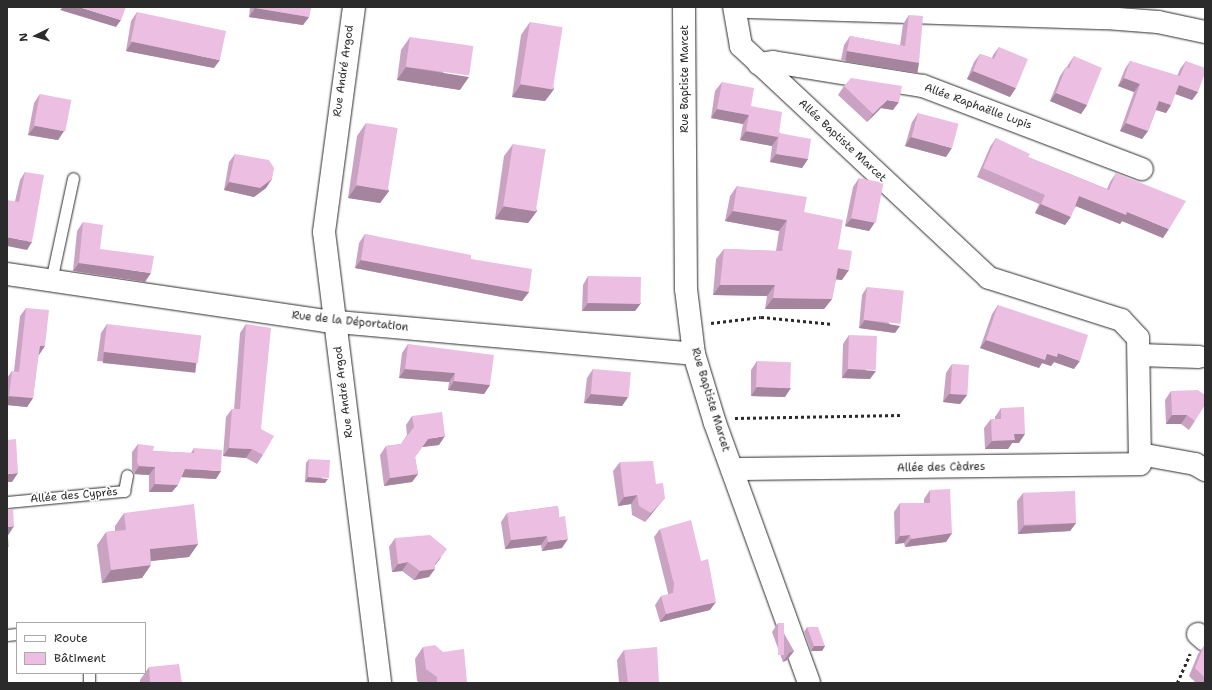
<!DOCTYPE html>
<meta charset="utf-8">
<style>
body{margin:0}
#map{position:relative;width:1212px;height:690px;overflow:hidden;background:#fff;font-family:"Shantell Sans",sans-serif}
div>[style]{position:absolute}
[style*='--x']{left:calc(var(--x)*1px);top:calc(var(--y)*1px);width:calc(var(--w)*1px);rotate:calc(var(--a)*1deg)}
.path>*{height:2.5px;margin-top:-1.25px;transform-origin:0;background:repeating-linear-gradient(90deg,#2b2b2b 0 3px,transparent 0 6px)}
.roads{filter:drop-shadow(0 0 1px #2b2b2b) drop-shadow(0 0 1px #2b2b2b)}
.service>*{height:11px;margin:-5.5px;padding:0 5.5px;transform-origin:5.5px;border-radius:5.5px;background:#fff}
.minor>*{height:22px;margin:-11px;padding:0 11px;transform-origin:11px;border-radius:11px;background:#fff}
.tertiary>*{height:22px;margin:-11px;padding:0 11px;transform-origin:11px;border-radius:11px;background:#fff}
.wall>*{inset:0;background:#cba3c2}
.shaded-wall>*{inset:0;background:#a5859e;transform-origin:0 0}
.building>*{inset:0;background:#ecbee2;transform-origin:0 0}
span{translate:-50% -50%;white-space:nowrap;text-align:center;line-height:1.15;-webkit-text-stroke:3.5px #fff;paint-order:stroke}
.street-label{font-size:11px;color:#2b2b2b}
.frame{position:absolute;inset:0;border:8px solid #2b2b2b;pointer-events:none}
.legend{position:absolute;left:16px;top:622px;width:130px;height:52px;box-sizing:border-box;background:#fff;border:1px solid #aaa;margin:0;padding:5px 7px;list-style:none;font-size:12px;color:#2b2b2b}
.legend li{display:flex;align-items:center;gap:8px;height:20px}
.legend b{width:20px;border:1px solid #aaa}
.north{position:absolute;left:16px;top:16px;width:40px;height:40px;-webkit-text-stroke:3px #fff;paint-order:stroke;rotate:265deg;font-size:11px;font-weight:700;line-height:16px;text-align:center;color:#2b2b2b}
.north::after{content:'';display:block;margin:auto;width:14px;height:18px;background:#2b2b2b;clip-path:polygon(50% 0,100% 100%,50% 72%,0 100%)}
</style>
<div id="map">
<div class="path">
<div style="--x:711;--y:323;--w:50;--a:-6.8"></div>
<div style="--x:761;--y:317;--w:72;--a:5.6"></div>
<div style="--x:735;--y:418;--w:165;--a:-1"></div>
<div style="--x:1177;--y:683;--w:32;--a:-66"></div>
</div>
<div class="roads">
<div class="service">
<div style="--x:51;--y:281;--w:105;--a:-77.9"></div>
<div style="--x:7;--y:502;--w:118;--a:-5.4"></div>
<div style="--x:124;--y:491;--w:16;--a:-79"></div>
<div style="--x:7;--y:635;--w:10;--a:-6"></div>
<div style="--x:89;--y:673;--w:10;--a:90"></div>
</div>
<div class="minor">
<div style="--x:354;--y:7;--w:227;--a:97.6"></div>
<div style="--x:324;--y:232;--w:454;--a:82.9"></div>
<div style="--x:684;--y:7;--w:282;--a:89.6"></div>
<div style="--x:686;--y:289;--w:65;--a:83"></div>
<div style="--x:694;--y:354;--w:72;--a:73.1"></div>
<div style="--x:715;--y:423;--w:276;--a:70.1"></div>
<div style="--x:759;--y:64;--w:14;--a:-8"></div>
<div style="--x:773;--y:62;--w:152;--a:9.1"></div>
<div style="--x:923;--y:86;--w:234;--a:20.8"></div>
<div style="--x:7;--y:274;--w:322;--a:8.4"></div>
<div style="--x:326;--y:321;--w:369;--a:5.1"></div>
<div style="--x:1139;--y:355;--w:60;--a:1.9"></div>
<div style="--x:1140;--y:454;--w:56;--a:10.3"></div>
<div style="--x:1195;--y:464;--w:12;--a:31"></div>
<div style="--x:732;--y:469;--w:408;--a:-0.7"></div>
<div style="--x:1140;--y:464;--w:126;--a:-90.9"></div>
<div style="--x:1138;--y:338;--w:25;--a:-133"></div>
<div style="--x:1121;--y:320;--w:139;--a:-162.3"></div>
<div style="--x:989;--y:278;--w:340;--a:-136.9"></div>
<div style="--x:741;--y:46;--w:40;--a:-100"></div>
<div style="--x:1198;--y:634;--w:9;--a:41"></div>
</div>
<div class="tertiary">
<div style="--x:749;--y:7;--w:357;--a:1.8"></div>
<div style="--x:1106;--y:18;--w:52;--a:4.4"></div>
<div style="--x:1158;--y:22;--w:48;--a:12"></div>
</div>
</div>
<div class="wall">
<div style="clip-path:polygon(250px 7px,311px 7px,309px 17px,303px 25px,249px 17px)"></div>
<div style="clip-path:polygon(137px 12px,214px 68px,126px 51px,131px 21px)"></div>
<div style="clip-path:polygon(909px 15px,919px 63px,913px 72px,841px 60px,844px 45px,850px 36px,900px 46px,903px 24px)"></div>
<div style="clip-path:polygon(530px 22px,554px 89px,545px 101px,512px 97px,521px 35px)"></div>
<div style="clip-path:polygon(410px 37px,460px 90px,397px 80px,401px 50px)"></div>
<div style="clip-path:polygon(999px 47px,1010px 97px,967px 79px,974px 62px,980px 54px,992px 58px,993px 55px)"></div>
<div style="clip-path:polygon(1074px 56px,1087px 105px,1081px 114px,1050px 101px,1060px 76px,1066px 67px,1067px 67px,1068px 65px)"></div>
<div style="clip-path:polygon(1130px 61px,1177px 76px,1180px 69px,1186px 61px,1198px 92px,1192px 100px,1175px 94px,1171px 105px,1166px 113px,1156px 110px,1148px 131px,1142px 139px,1120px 131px,1134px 92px,1118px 86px,1125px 69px)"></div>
<div style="clip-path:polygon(722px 82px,751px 106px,808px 159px,802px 168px,770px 162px,772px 146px,740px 140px,743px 124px,711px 118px,715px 91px)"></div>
<div style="clip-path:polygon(844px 86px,893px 110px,881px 108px,867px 122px,838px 95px)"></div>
<div style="clip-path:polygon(40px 94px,64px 131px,58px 140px,28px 135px,34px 103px)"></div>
<div style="clip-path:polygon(918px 113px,946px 157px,905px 146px,912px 122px)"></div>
<div style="clip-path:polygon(366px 123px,389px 191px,380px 203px,348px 198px,357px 136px)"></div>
<div style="clip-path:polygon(996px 138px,1028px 157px,1107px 189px,1110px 182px,1116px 173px,1163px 238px,1122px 221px,1120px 224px,1076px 206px,1065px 225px,1035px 213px,1039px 204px,977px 177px,990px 147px)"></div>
<div style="clip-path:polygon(513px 144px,537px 211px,528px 223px,495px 219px,504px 156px)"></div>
<div style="clip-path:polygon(235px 154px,266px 188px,254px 197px,224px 190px,229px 162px)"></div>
<div style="clip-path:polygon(25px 172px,27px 250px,15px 201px,20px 180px)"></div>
<div style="clip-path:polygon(859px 178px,875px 222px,869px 231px,845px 226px,853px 187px)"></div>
<div style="clip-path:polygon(737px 186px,804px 212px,838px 249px,842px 280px,836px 279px,832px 299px,824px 309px,765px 309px,767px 296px,713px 295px,716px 259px,724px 249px,776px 251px,779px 231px,725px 221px,730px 196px)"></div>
<div style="clip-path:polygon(83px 222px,100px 249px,145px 282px,73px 271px,77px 231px)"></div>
<div style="clip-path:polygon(365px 234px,471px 259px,529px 292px,522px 301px,355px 268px,359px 243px)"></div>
<div style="clip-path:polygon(588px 276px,641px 303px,635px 311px,582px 311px,583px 285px)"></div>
<div style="clip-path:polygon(867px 287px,895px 333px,859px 328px,862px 295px)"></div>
<div style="clip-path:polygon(998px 305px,1074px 369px,1054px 362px,1051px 366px,1042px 363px,1039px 368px,980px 348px,992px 314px)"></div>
<div style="clip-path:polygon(26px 308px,39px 355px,38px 355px,33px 398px,27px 407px,7px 405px,7px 378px,12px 371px,14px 371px,20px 316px)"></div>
<div style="clip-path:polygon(107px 324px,191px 370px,97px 361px,101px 333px)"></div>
<div style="clip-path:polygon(246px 324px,261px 429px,263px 455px,257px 464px,246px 458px,223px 456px,226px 417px,232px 409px,234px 409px,240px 333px)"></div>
<div style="clip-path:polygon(849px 335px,870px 379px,842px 378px,843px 344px)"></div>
<div style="clip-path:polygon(408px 344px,490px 385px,484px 394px,448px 390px,449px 382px,399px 378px,402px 353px)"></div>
<div style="clip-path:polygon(757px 361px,785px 397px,751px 396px,751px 370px)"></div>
<div style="clip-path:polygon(952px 364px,967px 395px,960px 404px,943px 402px,946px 373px)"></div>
<div style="clip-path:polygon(593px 369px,628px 397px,622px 406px,584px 403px,587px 378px)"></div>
<div style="clip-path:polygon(1171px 391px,1195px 421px,1189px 430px,1181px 424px,1166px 424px,1165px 400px)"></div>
<div style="clip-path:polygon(1001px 408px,1019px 443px,1012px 443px,1008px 449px,985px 449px,984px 428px,991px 419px,995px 419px,995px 417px)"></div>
<div style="clip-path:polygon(412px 416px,439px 445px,422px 447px,415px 457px,418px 474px,412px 482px,384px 486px,380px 455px,386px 446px,401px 444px,407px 435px,406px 425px)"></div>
<div style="clip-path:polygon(138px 444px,153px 451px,191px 453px,194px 448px,216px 479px,181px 477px,172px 492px,149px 492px,149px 475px,134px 474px,132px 470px,132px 452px)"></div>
<div style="clip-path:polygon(309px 459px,325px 483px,305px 482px,306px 463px)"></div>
<div style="clip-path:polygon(620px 462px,656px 484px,665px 498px,658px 506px,645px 522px,632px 515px,631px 504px,618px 506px,613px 471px)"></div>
<div style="clip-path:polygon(930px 490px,952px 533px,946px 542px,905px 547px,904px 543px,895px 544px,894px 512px,900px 503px,924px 503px,924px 499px)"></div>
<div style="clip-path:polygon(1023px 493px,1076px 523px,1070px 531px,1018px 534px,1017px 501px)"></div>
<div style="clip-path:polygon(558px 506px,562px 548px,542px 551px,541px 545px,505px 549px,501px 522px,507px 513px)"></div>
<div style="clip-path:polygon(124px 513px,198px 544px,189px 557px,151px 561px,142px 578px,102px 583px,97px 545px,106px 532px,115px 531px,115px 526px)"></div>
<div style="clip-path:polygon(660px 529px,710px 610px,660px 622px,655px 605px,661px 596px,668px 595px,668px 593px,654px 537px)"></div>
<div style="clip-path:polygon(395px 538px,441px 558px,435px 565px,429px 577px,414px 580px,402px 571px,392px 572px,389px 547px)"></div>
<div style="clip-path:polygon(778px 623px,794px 651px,787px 660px,783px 662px,772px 632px)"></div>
<div style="clip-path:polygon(807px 627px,825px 646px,822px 651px,811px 651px,804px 632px)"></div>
<div style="clip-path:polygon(1204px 646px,1205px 648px,1205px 683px,1196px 683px,1189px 676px,1198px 654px)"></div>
<div style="clip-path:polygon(423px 647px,467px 683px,420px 683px,417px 681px,415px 659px)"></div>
<div style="clip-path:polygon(624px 650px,659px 683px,619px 683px,617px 660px)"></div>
<div style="clip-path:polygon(149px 667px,182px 683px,140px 683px,140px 680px)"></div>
</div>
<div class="shaded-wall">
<div style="clip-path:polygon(63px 7px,79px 7px,121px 20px,116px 27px,60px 10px)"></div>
<div style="clip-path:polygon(255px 8px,309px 17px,303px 25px,249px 17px)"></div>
<div style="clip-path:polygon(132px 42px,220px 60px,214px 68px,126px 51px)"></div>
<div style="left:847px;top:51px;width:73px;height:11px;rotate:9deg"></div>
<div style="clip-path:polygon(406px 67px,469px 77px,460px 90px,397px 80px)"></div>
<div style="clip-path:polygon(973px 71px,1016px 88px,1010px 97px,967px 79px)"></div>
<div style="clip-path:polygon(1124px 78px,1140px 84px,1134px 92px,1118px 86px)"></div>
<div style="clip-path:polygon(521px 84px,554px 89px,545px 101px,512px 97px)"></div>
<div style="clip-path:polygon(1179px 85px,1198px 92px,1192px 100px,1173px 93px)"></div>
<div style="clip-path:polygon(1056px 93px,1087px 105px,1081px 114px,1050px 101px)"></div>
<div style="clip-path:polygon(887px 100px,899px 102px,893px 110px,881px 108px,867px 122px,873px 114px)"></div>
<div style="clip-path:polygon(1159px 101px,1171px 105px,1166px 113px,1153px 109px)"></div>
<div style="clip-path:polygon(717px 109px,749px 115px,743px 124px,711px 118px)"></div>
<div style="clip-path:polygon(1126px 123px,1148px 131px,1142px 139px,1120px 131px)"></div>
<div style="clip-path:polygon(35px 126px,64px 131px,58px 140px,28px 135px)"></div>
<div style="clip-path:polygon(746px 131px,778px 137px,772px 146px,740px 140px)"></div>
<div style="clip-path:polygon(911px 137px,952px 148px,946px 157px,905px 146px)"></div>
<div style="clip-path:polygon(776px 154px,808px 159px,802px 168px,770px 162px)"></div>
<div style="clip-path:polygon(272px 179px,266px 188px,254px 197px,224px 190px,229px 182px)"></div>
<div style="clip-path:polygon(357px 185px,389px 191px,380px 203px,348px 198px)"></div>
<div style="clip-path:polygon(1079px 196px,1127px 212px,1169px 229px,1163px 238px,1122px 221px,1120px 224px,1073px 205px)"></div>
<div style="clip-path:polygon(1041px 204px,1071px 217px,1065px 225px,1035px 213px)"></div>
<div style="clip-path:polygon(504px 206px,537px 211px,528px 223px,495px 219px)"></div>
<div style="clip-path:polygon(733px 211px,787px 220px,779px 231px,725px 221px)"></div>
<div style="clip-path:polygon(852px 218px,875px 222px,869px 231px,845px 226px)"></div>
<div style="clip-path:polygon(7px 237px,32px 242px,27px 250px,7px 246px)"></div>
<div style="clip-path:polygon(361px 260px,529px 292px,522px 301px,355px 268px)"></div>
<div style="clip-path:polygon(79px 263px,151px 273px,145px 282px,73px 271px)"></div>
<div style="clip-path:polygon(838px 268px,849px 270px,842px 280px,831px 279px)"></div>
<div style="clip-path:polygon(720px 285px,775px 285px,767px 296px,713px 295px)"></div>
<div style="clip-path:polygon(773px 298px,832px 299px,824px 309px,765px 309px)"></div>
<div style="clip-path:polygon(588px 303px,641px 303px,635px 311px,582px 311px)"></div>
<div style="clip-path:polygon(865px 320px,900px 326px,895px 333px,859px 328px)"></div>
<div style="clip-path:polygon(986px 340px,1047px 354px,1058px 353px,1080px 361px,1074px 369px,1054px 362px,1051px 366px,1042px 363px,1039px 368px,980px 348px)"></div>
<div style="clip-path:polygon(40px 346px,45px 346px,39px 355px,34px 354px)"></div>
<div style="left:104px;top:352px;width:93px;height:11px;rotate:6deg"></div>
<div style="clip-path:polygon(405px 369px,455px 373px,449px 382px,399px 378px)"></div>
<div style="clip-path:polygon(848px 369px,876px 371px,870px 379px,842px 378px)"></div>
<div style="clip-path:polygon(454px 381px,490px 385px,484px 394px,448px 390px)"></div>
<div style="clip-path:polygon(757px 387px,791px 388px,785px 397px,751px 396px)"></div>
<div style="clip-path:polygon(591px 394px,628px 397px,622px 406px,584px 403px)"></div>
<div style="clip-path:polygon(949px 394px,967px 395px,960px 404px,943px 402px)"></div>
<div style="clip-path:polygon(9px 396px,33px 398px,27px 407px,7px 405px,7px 399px)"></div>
<div style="clip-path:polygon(1172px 415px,1187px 415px,1181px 424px,1166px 424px)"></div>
<div style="clip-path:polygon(1014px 434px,1025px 434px,1019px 443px,1012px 443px,1008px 449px,985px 449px,992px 441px)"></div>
<div style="clip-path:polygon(445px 436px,439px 445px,422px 447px,409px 465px,428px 439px)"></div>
<div style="clip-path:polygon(229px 448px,252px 449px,246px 458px,223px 456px)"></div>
<div style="clip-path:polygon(139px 466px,155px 467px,149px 475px,134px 474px)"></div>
<div style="clip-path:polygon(185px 469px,221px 471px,216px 479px,180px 477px)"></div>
<div style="clip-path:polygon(18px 473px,12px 482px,7px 482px,7px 474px)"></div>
<div style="clip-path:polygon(418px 474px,412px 482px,384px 486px,390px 478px)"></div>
<div style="clip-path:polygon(308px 477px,328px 479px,325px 483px,305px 482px)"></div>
<div style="clip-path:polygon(155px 484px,178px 485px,172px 492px,149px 492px)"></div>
<div style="clip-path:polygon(637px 495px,631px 504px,618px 506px,624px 497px)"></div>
<div style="clip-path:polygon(665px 498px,658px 506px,645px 522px,651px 513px)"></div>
<div style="clip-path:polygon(1076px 523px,1070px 531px,1018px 534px,1024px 526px)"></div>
<div style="clip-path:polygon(14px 526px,7px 537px,7px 527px)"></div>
<div style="clip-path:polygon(952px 533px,946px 542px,905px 547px,911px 539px)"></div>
<div style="clip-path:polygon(910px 535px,904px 543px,895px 544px,900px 536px)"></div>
<div style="clip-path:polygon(547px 536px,541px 545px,505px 549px,511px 540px)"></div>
<div style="clip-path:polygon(568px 539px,562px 548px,542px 551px,548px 542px)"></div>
<div style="clip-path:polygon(198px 544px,189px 557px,141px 562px,150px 549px)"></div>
<div style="clip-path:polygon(447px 549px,432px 569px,435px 569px,429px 577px,414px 580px,420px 571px,435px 564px)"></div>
<div style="clip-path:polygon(408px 562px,402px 571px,392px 572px,398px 564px)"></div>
<div style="clip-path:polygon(151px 565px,142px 578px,102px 583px,111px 570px)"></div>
<div style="clip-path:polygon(716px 602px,710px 610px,660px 622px,666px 614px)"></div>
<div style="clip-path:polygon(814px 646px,825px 646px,822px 651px,811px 651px)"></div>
<div style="clip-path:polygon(794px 651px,787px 660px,783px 662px,789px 653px)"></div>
</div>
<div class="building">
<div style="clip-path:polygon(79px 7px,126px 7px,121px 20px)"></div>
<div style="clip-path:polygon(255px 7px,311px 7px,309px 17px,255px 8px)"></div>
<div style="left:137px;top:12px;width:91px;height:30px;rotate:12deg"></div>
<div style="clip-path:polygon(909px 15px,923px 16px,919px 63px,847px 51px,850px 36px,905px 46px)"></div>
<div style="left:530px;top:22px;width:33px;height:63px;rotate:9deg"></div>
<div style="left:410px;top:37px;width:64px;height:30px;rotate:8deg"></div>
<div style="clip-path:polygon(999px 47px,1028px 59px,1016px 88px,973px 71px,980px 54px,994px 59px)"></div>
<div style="clip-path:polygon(1074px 56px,1102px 68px,1087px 105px,1056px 93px,1066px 67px,1069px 68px)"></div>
<div style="clip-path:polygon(1130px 61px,1180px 76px,1186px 61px,1205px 68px,1205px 73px,1198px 92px,1179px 85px,1171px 105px,1159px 101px,1148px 131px,1126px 123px,1140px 84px,1124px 78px)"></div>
<div style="clip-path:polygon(851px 78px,902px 86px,899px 102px,887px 100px,873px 114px,844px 86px)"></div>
<div style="clip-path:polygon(722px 82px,754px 88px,751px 106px,782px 112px,779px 133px,811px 139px,808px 159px,776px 154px,779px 134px,778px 137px,746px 131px,749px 115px,717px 109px)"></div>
<div style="left:40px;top:94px;width:32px;height:32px;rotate:11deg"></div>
<div style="left:918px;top:113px;width:42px;height:25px;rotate:15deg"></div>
<div style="left:366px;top:123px;width:32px;height:63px;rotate:9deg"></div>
<div style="clip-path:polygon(996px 138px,1030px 154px,1028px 157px,1109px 190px,1116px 173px,1186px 201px,1169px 229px,1127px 212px,1126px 215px,1079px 196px,1071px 217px,1041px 204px,1045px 195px,983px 168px)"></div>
<div style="left:513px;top:144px;width:33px;height:63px;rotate:9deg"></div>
<div style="clip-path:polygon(235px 154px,269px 160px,274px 168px,272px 179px,260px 188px,229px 182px)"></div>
<div style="clip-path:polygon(25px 172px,44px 175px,32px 242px,7px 237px,7px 200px,19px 202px)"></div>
<div style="left:859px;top:178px;width:25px;height:41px;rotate:11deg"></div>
<div style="clip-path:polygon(737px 186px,807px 197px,804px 212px,843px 220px,838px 249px,852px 251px,849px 270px,838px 268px,832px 299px,773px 298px,775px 285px,720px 285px,724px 249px,782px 251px,787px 220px,733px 211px)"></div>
<div style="clip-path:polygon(83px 222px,103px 225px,100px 249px,154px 256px,151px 273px,79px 263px)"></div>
<div style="clip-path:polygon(365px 234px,471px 255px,471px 259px,532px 269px,529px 292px,361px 260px)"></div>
<div style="left:588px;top:276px;width:53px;height:27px;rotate:1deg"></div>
<div style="left:867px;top:287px;width:37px;height:33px;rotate:6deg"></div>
<div style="clip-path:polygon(998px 305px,1088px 335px,1080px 361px,1058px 353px,1057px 357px,1047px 354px,1045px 360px,986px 340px)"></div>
<div style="clip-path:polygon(26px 308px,49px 310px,45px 346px,40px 346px,33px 398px,9px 396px,12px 371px,19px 372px)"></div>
<div style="left:107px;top:324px;width:95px;height:28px;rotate:7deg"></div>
<div style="clip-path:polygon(246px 324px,271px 328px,261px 429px,274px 436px,263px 455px,252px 449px,229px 448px,232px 409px,240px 409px)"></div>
<div style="left:849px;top:335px;width:28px;height:34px;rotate:2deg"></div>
<div style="clip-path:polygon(408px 344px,494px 355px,490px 385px,454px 381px,455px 373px,405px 369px)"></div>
<div style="left:757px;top:361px;width:34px;height:26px;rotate:2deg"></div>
<div style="left:952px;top:364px;width:17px;height:30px;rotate:3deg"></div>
<div style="left:593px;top:369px;width:38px;height:25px;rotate:5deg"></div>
<div style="clip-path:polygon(1198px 390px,1205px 395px,1205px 405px,1195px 421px,1187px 415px,1172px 415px,1171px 391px)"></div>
<div style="clip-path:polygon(1024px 407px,1025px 434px,1014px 434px,1015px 440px,992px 441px,991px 419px,1001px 419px,1001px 408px)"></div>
<div style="clip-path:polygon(442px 412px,445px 436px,428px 439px,415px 457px,418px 474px,390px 478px,386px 446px,401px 444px,414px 427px,412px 416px)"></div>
<div style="clip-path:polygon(16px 439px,18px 473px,7px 474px,7px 440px)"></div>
<div style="clip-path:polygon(138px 444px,154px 446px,153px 451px,194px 453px,194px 448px,222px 450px,221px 471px,185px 469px,178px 485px,155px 484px,155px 467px,139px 466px,137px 462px)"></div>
<div style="left:309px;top:459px;width:21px;height:18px;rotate:3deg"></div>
<div style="clip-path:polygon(653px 461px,656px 484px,663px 483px,665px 498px,651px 513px,639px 506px,637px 495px,624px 497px,620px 462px)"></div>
<div style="clip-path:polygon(950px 489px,952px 533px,911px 539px,910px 535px,900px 536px,900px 503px,930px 503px,930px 490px)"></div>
<div style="left:1075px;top:491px;width:32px;height:52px;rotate:88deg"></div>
<div style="clip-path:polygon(194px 504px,198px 544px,150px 549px,151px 565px,111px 570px,106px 532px,126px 530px,124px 513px)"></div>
<div style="clip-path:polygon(558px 506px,559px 517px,565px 516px,568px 539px,548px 542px,547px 536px,511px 540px,507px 513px)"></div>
<div style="clip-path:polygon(13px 509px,14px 526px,7px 527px,7px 510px)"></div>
<div style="clip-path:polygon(691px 520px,701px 561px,708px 559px,716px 602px,666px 614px,661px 596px,673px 593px,674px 584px,660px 529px)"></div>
<div style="clip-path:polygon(7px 528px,9px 547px,7px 547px)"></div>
<div style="clip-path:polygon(430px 535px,447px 549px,435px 564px,435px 569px,420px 571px,408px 562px,398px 564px,395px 538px)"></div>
<div style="left:778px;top:623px;width:6px;height:32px"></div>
<div style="clip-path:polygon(807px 627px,818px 627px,825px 646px,814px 646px)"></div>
<div style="clip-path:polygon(435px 645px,443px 652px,464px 649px,467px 683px,437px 683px,437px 677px,426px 669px,423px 647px)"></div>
<div style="clip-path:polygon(1204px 646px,1205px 648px,1205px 678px,1195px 668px)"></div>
<div style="clip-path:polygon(657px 647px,659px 683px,628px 683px,624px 650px)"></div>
<div style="clip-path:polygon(179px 664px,182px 683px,150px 683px,149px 667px)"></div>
<div style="clip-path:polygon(300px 682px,300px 683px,289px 683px)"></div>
</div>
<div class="street-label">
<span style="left:344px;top:71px;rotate:-82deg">Rue André Argod</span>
<span style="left:685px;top:79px;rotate:-90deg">Rue Baptiste Marcet</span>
<span style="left:978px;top:107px;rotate:20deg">Allée Raphaëlle Lupis</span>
<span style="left:842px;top:141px;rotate:43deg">Allée Baptiste Marcet</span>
<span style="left:350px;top:322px;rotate:6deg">Rue de la Déportation</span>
<span style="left:344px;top:392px;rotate:-97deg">Rue André Argod</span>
<span style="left:710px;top:400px;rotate:73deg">Rue Baptiste Marcet</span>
<span style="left:941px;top:468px;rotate:-1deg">Allée des Cèdres</span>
<span style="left:74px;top:496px;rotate:-5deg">Allée des Cyprès</span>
</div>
<div class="frame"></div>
<ul class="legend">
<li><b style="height:5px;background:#fff"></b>Route</li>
<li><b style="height:11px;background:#ecbee2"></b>Bâtiment</li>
</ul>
<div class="north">N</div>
</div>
